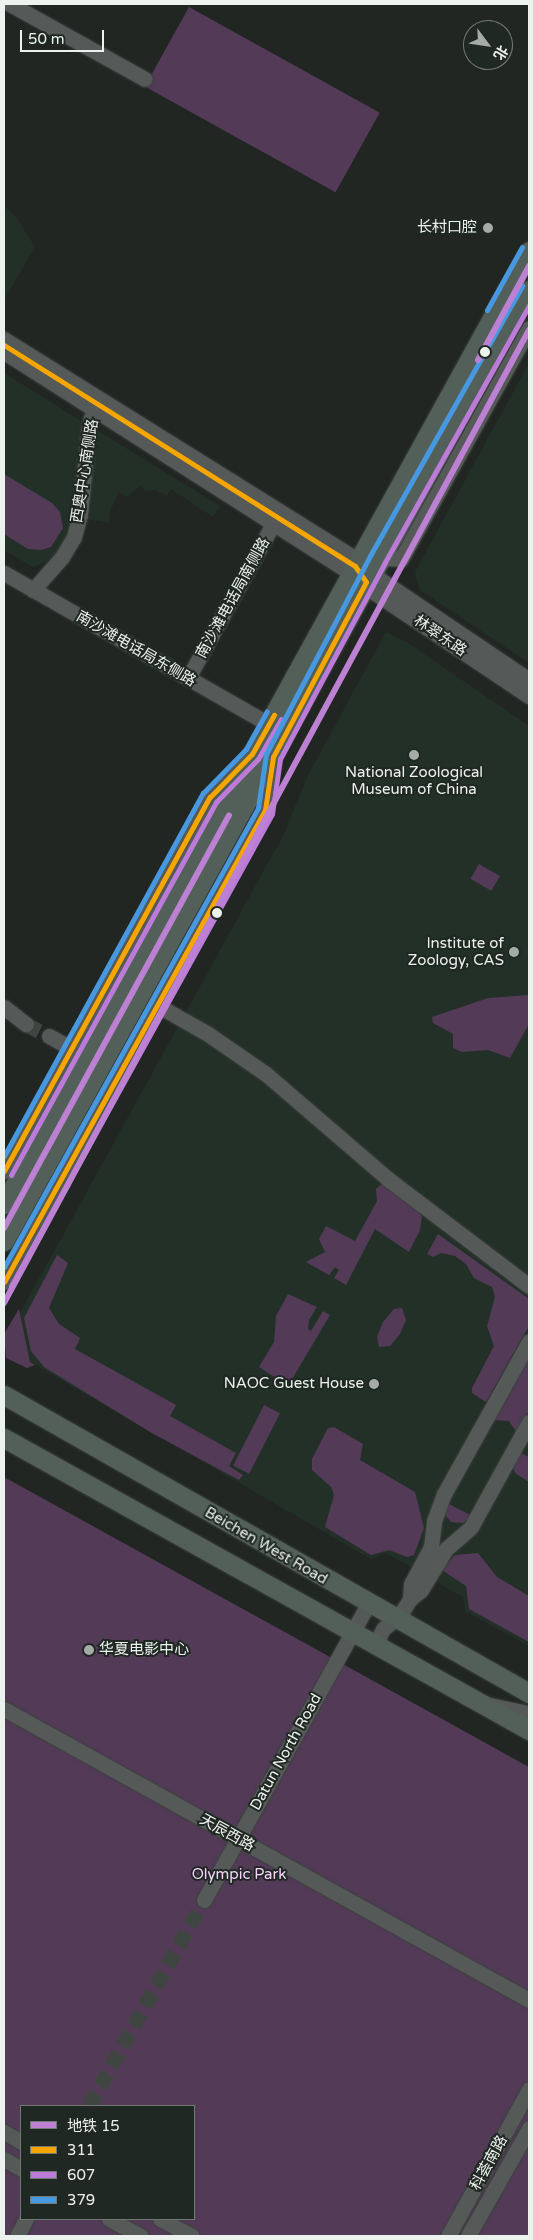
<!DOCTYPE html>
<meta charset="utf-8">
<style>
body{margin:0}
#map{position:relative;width:533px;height:2240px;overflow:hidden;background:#212623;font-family:"Varela Round","Noto Sans SC",sans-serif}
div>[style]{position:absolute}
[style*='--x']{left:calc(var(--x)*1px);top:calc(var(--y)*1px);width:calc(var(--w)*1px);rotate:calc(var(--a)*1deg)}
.built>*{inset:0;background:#233028}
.green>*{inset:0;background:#533b58;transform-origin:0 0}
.minor-tunnel>*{height:15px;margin-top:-7.5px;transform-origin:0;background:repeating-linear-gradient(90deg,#3f4541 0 15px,transparent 0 23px)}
.roads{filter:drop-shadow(0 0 1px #3c403d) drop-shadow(0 0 1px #3c403d)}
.minor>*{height:15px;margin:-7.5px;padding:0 7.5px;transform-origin:7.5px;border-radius:7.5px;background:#555957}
.major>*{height:19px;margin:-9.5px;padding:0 9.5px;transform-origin:9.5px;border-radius:9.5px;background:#536059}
.bus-1>*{height:5px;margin:-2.5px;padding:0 2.5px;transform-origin:2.5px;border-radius:2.5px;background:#f7a600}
.bus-2>*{height:5px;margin:-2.5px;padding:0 2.5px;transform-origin:2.5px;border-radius:2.5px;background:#bd7bd9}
.bus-3>*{height:5px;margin:-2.5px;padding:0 2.5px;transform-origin:2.5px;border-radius:2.5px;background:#4699e1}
.metro-1>*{height:6px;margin:-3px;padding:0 3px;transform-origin:3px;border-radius:3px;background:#bc81d3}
.dots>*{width:14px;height:14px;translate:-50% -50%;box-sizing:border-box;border:2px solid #1f2822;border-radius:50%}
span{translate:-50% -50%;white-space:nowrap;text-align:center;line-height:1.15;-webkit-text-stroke:4px #1f2822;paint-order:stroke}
.poi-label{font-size:15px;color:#ecf2ee}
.right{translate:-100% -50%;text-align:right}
.left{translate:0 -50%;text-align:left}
.street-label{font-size:15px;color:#ecf2ee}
.park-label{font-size:15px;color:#f8d3fe}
.frame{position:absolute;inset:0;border:5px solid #ecf2ee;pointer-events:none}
.legend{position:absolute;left:20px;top:2105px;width:175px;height:115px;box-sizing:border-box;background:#1f2822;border:1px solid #717974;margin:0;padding:6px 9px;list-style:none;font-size:15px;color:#ecf2ee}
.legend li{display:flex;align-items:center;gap:10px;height:25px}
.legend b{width:25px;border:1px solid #717974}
.north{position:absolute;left:463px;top:20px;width:50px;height:50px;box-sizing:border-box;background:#1f2822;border:1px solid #717974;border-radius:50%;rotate:121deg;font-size:14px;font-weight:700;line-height:20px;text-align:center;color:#ecf2ee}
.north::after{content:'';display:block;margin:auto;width:18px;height:22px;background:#a5aba7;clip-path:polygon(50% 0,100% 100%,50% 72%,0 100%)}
.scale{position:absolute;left:20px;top:30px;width:84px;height:22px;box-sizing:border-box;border:2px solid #ecf2ee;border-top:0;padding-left:6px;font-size:15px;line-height:18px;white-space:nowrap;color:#ecf2ee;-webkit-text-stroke:4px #1f2822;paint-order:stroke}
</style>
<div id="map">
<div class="built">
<div style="clip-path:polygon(4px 206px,16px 217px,35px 247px,4px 300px)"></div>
<div style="clip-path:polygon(529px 363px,529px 663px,420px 590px,415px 572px)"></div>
<div style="clip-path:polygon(4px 373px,86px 424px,72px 529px,57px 552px,46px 562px,33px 567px,4px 550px)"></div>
<div style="clip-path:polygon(95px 429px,220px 506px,213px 517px,171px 489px,167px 496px,156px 490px,145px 491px,141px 485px,127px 497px,119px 492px,110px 511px,109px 523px,87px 519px)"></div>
<div style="clip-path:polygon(386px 632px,408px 643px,529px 726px,529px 1646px,465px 1611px,463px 1597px,386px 1553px,371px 1559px,30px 1362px,19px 1315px,284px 834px,307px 777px)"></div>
</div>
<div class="green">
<div style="left:189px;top:7px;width:218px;height:91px;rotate:29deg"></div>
<div style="clip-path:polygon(4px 474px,52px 503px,60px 512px,63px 528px,51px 547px,41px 550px,28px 549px,4px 534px)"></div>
<div style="left:479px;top:864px;width:24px;height:17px;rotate:30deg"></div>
<div style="clip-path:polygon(529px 995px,529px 1024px,510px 1058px,488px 1050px,462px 1052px,453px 1048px,453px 1034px,433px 1023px,432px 1017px,488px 998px)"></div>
<div style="clip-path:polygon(383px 1183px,413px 1205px,422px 1216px,420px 1230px,409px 1252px,375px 1229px,346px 1285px,334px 1278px,339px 1270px,335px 1267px,329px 1275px,306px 1262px,325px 1252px,319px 1239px,326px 1226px,355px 1241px,377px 1201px,376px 1189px)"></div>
<div style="clip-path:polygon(438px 1234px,529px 1299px,529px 1326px,486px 1402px,472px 1393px,472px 1388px,494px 1346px,487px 1326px,495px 1297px,492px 1287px,474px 1278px,466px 1264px,455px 1256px,441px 1253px,433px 1257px,427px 1254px)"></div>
<div style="clip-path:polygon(57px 1255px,68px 1263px,49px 1308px,59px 1324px,80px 1338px,75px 1349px,176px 1405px,170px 1416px,236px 1453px,229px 1466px,243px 1475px,239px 1480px,150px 1432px,44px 1367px,31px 1351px,24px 1318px)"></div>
<div style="clip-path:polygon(288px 1294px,317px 1307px,309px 1320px,308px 1329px,311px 1331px,323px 1311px,330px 1315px,288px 1386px,259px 1367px,274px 1342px,276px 1316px)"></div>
<div style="clip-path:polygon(402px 1308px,406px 1320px,400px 1334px,390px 1346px,379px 1347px,377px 1337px,383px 1322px,394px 1309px)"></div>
<div style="clip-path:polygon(19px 1309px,30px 1362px,35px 1365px,27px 1368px,6px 1358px,4px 1334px)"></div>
<div style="clip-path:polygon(529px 1353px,529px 1411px,517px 1433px,509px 1421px,492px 1420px)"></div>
<div style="left:264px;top:1405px;width:18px;height:68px;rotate:27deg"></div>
<div style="clip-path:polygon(334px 1427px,363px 1444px,360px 1460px,415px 1492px,424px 1528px,414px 1555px,407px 1557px,389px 1550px,371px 1555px,325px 1527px,334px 1495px,331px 1487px,312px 1470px,312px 1459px,328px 1428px)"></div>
<div style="clip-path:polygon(521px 1453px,529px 1457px,529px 1482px,515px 1473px,513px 1467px)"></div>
<div style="clip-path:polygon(evenodd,4px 1477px,529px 1767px,529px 2236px,4px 2236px,4px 1477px,21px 2106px,194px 2106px,194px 2219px,21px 2219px,21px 2106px)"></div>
<div style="clip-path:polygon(447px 1503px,472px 1516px,463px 1523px,451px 1522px,445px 1515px)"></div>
<div style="clip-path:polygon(478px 1553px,497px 1577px,529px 1596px,529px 1642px,469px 1609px,466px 1586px,442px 1570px,455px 1555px)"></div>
</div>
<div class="minor-tunnel">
<div style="--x:26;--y:1024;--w:26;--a:28"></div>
<div style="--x:89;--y:2106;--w:236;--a:-60.8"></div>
</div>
<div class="roads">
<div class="minor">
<div style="--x:10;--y:4;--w:154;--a:29.1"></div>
<div style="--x:4;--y:339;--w:428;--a:32"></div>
<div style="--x:4;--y:352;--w:423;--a:32.5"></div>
<div style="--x:378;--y:558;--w:23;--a:2"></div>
<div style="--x:401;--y:559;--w:264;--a:-61"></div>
<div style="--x:363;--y:568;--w:200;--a:34"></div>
<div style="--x:4;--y:573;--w:305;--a:29.7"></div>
<div style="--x:357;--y:581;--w:207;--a:33.8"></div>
<div style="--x:33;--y:590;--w:44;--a:-48.7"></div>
<div style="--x:62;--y:557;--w:23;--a:-59"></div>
<div style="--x:74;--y:537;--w:23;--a:-75"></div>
<div style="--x:80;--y:515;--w:82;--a:-84.4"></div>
<div style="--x:88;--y:433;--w:15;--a:-79"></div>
<div style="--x:91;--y:418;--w:20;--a:-60"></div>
<div style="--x:188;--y:678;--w:184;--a:-61.1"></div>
<div style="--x:157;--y:1005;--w:59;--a:29.6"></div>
<div style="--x:208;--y:1034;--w:70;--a:34.6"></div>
<div style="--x:266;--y:1074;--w:161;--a:40.7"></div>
<div style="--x:388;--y:1179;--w:177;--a:37.2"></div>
<div style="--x:4;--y:1007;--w:28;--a:38"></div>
<div style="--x:49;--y:1036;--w:26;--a:29"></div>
<div style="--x:4;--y:1171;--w:427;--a:-61.2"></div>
<div style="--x:210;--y:797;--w:43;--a:-45.9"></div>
<div style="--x:4;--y:1282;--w:539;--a:-61.06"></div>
<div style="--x:265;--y:810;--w:49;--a:-81.9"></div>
<div style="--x:410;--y:1599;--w:14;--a:-39"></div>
<div style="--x:421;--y:1590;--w:48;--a:-58.6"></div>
<div style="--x:446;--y:1549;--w:33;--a:-41"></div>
<div style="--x:471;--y:1527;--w:120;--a:-61.1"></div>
<div style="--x:375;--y:1645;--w:18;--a:-63"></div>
<div style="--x:383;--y:1629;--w:22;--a:-39"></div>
<div style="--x:400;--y:1615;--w:19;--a:-58"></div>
<div style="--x:410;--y:1599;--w:15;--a:-86"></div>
<div style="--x:411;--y:1584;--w:42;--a:-61.6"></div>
<div style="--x:431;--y:1547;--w:26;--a:-83"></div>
<div style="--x:434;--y:1521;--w:29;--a:-70"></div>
<div style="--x:444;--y:1494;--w:175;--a:-60.9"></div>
<div style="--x:490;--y:1705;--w:40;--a:12"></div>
<div style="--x:4;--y:1709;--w:600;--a:29"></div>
<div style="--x:204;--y:1900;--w:338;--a:-61"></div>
<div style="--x:4;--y:2132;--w:20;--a:30"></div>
<div style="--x:4;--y:2159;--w:20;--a:30"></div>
<div style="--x:109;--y:2219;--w:36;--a:28"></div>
<div style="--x:160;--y:2219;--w:36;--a:28"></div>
<div style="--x:17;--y:2236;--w:19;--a:-62"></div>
<div style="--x:448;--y:2236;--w:168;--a:-61.1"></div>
<div style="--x:468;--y:2236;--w:124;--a:-60.5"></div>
</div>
<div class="major">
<div style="--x:4;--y:1204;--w:1088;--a:-61.15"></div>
<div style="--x:4;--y:1241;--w:1086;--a:-61.1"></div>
<div style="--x:4;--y:1395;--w:604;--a:29.58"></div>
<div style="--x:4;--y:1438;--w:601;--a:29.08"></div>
</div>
</div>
<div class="bus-1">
<div style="--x:4;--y:345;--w:415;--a:32.2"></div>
<div style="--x:355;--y:566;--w:19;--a:55"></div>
<div style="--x:366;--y:582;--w:198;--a:118"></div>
<div style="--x:273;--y:757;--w:54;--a:98.6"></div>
<div style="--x:265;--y:810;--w:539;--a:118.94"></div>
<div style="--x:4;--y:1171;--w:427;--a:-61.2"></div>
<div style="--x:210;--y:797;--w:60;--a:-45.7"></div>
<div style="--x:252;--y:754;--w:45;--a:-60.6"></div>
</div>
<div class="bus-2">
<div style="--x:501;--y:318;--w:59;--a:-61.7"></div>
<div style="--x:11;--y:1175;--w:426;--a:-61.2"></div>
<div style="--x:216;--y:802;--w:60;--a:-45.7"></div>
<div style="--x:258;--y:759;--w:46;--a:-60.1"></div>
<div style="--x:11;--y:1286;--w:539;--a:-61.06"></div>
<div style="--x:272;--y:814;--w:56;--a:-81.7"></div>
<div style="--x:280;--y:759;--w:223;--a:-61.9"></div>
<div style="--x:385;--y:562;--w:295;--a:-60.7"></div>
</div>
<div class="bus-3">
<div style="--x:487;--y:310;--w:72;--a:-60.9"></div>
<div style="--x:4;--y:1156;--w:414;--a:-61.3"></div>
<div style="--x:203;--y:793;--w:62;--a:-45.7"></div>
<div style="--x:246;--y:749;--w:43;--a:-61.1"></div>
<div style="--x:4;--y:1267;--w:525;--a:-61.04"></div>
<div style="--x:258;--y:808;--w:55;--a:-81.6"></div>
<div style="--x:266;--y:754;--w:226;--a:-62.3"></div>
<div style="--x:371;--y:554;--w:308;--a:-60.6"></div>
</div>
<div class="metro-1">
<div style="--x:478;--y:360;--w:107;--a:-61.5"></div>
<div style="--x:4;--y:1228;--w:470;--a:-61.4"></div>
<div style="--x:4;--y:1303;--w:1106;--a:-61.65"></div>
</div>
<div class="dots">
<div style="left:488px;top:228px;background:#a5aba7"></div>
<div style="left:485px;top:352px;background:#ecf2ee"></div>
<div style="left:414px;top:755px;background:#a5aba7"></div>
<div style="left:217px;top:913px;background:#ecf2ee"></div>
<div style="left:514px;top:952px;background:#a5aba7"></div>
<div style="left:374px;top:1384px;background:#a5aba7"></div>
<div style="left:89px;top:1650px;background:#a5aba7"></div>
</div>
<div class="poi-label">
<span class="right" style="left:477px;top:228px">长村口腔</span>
<span style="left:414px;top:781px">National Zoological<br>Museum of China</span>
<span class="right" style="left:504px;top:952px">Institute of<br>Zoology, CAS</span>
<span class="right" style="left:364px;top:1384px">NAOC Guest House</span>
<span class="left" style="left:99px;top:1650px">华夏电影中心</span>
</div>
<div class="street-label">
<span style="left:85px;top:471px;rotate:-81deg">西奥中心南侧路</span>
<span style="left:233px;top:598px;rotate:-61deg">南沙滩电话局南侧路</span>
<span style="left:440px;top:636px;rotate:34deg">林翠东路</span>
<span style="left:136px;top:649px;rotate:30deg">南沙滩电话局东侧路</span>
<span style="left:266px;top:1546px;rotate:30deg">Beichen West Road</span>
<span style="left:286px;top:1752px;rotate:-61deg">Datun North Road</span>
<span style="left:227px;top:1833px;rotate:29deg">天辰西路</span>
<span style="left:489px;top:2163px;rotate:-61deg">科荟南路</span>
</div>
<div class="park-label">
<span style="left:239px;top:1875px">Olympic Park</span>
</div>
<div class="frame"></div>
<ul class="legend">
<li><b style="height:6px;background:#bc81d3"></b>地铁 15</li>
<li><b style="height:6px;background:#f7a600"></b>311</li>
<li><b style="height:6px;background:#bd7bd9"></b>607</li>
<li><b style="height:6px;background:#4699e1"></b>379</li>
</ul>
<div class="north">北</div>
<div class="scale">50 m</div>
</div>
